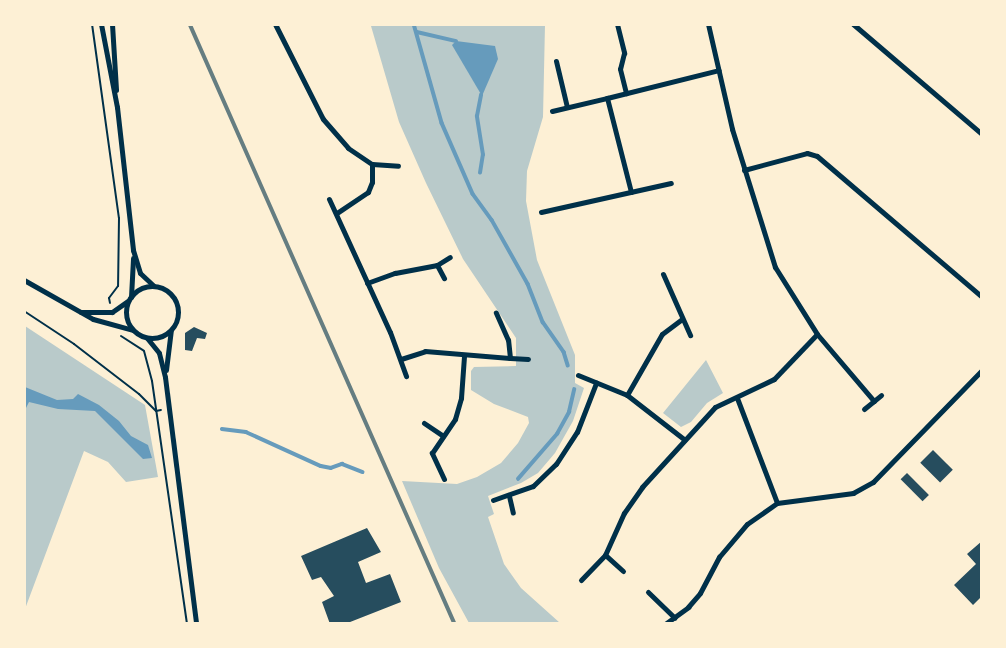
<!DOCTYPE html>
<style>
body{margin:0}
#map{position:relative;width:1006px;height:648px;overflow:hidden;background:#fdf0d5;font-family:Quicksand,sans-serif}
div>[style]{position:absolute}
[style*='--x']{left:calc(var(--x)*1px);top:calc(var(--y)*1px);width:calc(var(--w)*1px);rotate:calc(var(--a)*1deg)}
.green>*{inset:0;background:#b9caca}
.water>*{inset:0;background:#669bbc}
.stream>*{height:3.5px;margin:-1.75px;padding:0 1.75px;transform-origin:1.75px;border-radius:1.75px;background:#669bbc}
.building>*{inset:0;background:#264d5e;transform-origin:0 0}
.path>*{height:2px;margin:-1px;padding:0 1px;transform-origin:1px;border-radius:1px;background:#003049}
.minor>*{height:5px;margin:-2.5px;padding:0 2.5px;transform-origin:2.5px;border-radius:2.5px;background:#003049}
.minor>.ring{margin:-2.5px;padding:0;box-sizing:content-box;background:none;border:5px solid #003049;border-radius:50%}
.rail>*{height:3.5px;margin:-1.75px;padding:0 1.75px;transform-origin:1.75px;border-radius:1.75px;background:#657d81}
span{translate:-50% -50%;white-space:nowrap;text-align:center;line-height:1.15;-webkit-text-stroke:7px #fdf0d5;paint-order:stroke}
.frame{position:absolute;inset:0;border:26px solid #fdf0d5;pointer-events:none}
</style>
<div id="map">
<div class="green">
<div style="clip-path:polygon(545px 25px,543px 117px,527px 171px,526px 201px,537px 260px,575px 355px,575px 383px,584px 388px,573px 421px,555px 453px,538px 473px,521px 483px,488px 496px,494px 514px,488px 517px,504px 564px,521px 588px,560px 623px,469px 623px,439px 568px,402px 481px,457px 484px,477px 477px,501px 463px,518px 443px,529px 423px,528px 417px,494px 404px,471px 390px,471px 371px,474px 367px,516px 366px,516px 338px,463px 259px,426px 183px,399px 122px,371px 26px)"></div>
<div style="clip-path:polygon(25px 326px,145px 405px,158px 477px,126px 482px,108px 462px,84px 451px,25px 609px)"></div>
<div style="clip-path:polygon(706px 360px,723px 393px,707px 403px,691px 422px,681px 427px,663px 413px)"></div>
</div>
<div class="water">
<div style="clip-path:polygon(456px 41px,495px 46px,498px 59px,482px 96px,452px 45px)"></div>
<div style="clip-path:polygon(25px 387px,57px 400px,73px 399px,78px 394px,99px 405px,119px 421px,131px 436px,148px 445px,152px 458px,143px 459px,95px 411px,58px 409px,29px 402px,25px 410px)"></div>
</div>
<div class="stream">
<div style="--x:414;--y:24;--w:103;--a:74.2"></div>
<div style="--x:442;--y:123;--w:77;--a:66.4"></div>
<div style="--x:473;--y:194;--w:32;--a:54"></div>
<div style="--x:492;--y:220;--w:73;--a:60.6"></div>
<div style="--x:528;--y:284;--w:41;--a:68.5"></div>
<div style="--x:543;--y:322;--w:37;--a:55"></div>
<div style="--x:564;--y:352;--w:14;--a:73"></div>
<div style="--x:417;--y:32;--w:40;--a:13"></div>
<div style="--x:480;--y:173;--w:18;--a:-81"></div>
<div style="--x:483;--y:155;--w:39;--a:-99"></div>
<div style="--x:477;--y:116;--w:21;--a:-79"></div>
<div style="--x:222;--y:429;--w:24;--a:7"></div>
<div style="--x:246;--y:432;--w:82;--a:24.4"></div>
<div style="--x:321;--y:466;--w:10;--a:11"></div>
<div style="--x:331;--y:468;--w:12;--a:-20"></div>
<div style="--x:342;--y:464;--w:22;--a:21"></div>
<div style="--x:518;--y:479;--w:60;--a:-49.1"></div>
<div style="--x:557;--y:434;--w:25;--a:-61"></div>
<div style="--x:569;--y:412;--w:23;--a:-77"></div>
</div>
<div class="building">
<div style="clip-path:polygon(194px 327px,207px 333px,205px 339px,197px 338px,192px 351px,185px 350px,185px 333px)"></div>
<div style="left:933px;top:450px;width:28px;height:18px;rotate:45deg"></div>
<div style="left:907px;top:473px;width:31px;height:9px;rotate:45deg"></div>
<div style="clip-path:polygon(367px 528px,381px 552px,358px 562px,366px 583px,390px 574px,401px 602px,345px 624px,330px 624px,322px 602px,334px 596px,321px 577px,312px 580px,301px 556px)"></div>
<div style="clip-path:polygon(982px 541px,982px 596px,973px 605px,954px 585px,976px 564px,967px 554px)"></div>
</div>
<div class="path">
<div style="--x:92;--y:24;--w:196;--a:82.1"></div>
<div style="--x:119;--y:218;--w:68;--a:90.8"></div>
<div style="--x:118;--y:286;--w:15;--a:127"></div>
<div style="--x:109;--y:298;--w:5;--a:79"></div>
<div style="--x:24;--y:311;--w:60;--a:33.4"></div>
<div style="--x:74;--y:344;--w:82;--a:37.6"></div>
<div style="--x:139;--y:394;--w:24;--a:45"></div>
<div style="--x:156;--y:411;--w:5;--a:-11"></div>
<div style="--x:121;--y:336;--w:27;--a:33"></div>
<div style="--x:144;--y:351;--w:31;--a:75"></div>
<div style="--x:152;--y:381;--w:246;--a:81.8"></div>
</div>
<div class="minor">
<div style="--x:101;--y:24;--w:85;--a:79.1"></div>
<div style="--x:117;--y:107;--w:144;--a:83.6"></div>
<div style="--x:133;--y:250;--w:24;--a:73"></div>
<div style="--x:140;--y:273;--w:19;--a:43"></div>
<div style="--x:112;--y:24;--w:66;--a:86.5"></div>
<div style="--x:275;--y:24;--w:106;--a:63.2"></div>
<div style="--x:323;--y:119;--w:38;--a:49"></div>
<div style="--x:348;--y:148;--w:29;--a:34"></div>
<div style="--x:372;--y:164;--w:18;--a:90"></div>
<div style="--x:372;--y:182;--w:11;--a:112"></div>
<div style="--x:368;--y:192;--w:37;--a:146"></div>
<div style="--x:617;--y:24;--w:30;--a:76"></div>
<div style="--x:624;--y:53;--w:16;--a:104"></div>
<div style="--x:620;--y:69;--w:25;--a:76"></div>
<div style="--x:708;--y:24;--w:108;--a:77.1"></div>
<div style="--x:732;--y:129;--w:145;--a:72.7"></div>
<div style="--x:775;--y:267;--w:79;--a:57.9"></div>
<div style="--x:817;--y:334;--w:88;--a:49.6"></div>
<div style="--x:853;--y:24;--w:170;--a:40.5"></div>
<div style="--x:556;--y:61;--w:47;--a:76.6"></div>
<div style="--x:552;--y:111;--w:57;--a:-13.3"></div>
<div style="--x:372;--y:164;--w:26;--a:4"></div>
<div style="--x:744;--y:170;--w:65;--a:-15.1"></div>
<div style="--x:807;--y:153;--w:10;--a:17"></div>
<div style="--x:817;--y:156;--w:217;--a:40.5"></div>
<div style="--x:631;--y:192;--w:97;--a:-104.3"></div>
<div style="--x:607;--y:98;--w:115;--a:-14"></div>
<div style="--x:329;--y:199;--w:146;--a:65.4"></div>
<div style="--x:390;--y:332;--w:47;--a:70"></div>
<div style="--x:541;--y:212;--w:133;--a:-12.6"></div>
<div style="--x:437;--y:265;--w:15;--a:62"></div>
<div style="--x:663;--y:274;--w:67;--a:66.1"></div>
<div style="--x:24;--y:280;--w:79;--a:29.5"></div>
<div style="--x:93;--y:319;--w:41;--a:15.4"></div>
<div style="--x:367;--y:283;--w:30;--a:-20"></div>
<div style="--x:395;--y:273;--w:43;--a:-10.8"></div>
<div style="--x:437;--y:265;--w:15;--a:-32"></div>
<div class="ring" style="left:126px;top:286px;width:47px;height:47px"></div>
<div style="--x:131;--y:297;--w:39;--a:-87"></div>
<div style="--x:81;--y:312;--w:31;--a:0"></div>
<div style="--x:112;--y:312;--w:19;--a:-35"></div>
<div style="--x:147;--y:338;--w:19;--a:51"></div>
<div style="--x:159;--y:353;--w:25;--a:76"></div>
<div style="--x:165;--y:377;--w:249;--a:82.8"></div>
<div style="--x:510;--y:358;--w:18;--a:3"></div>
<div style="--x:401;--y:359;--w:25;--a:-18"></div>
<div style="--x:425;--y:351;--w:85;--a:4.7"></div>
<div style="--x:510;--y:358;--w:18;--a:-96"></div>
<div style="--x:508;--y:340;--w:30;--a:-114"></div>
<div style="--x:166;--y:370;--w:39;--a:-83"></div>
<div style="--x:578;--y:375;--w:53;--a:22.2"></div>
<div style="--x:627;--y:395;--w:73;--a:37.8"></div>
<div style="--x:627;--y:395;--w:70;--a:-60.2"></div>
<div style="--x:662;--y:334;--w:25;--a:-37"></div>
<div style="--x:737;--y:398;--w:112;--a:69.1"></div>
<div style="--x:864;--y:409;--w:22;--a:-39"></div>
<div style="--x:424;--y:423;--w:23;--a:34"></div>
<div style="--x:444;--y:479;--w:29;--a:-115"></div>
<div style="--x:432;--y:453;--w:41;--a:-55.9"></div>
<div style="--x:455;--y:419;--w:22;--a:-74"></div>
<div style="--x:461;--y:398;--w:42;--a:-85.9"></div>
<div style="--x:509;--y:496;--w:17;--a:77"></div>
<div style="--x:493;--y:500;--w:42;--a:-19.3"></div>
<div style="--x:533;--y:486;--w:32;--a:-44"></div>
<div style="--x:556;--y:464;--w:38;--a:-57"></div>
<div style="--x:577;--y:432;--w:53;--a:-68.8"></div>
<div style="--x:623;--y:571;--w:24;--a:-138"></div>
<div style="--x:605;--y:555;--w:46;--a:-65.7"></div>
<div style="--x:624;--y:513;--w:32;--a:-55"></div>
<div style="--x:642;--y:487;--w:108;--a:-47.6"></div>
<div style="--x:715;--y:407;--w:65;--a:-25.4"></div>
<div style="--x:774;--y:379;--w:62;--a:-46.3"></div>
<div style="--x:581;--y:580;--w:35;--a:-46"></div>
<div style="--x:648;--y:592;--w:37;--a:44"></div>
<div style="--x:665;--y:624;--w:29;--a:-36"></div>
<div style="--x:688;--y:607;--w:18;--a:-49"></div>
<div style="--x:700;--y:593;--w:41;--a:-62.2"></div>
<div style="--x:719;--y:557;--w:43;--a:-49.7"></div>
<div style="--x:747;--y:524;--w:37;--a:-35"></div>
<div style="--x:777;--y:503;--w:77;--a:-7.5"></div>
<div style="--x:853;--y:493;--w:23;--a:-29"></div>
<div style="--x:873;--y:482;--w:156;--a:-45.8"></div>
</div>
<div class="rail">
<div style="--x:190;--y:24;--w:656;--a:66.17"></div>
</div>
<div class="frame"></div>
</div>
